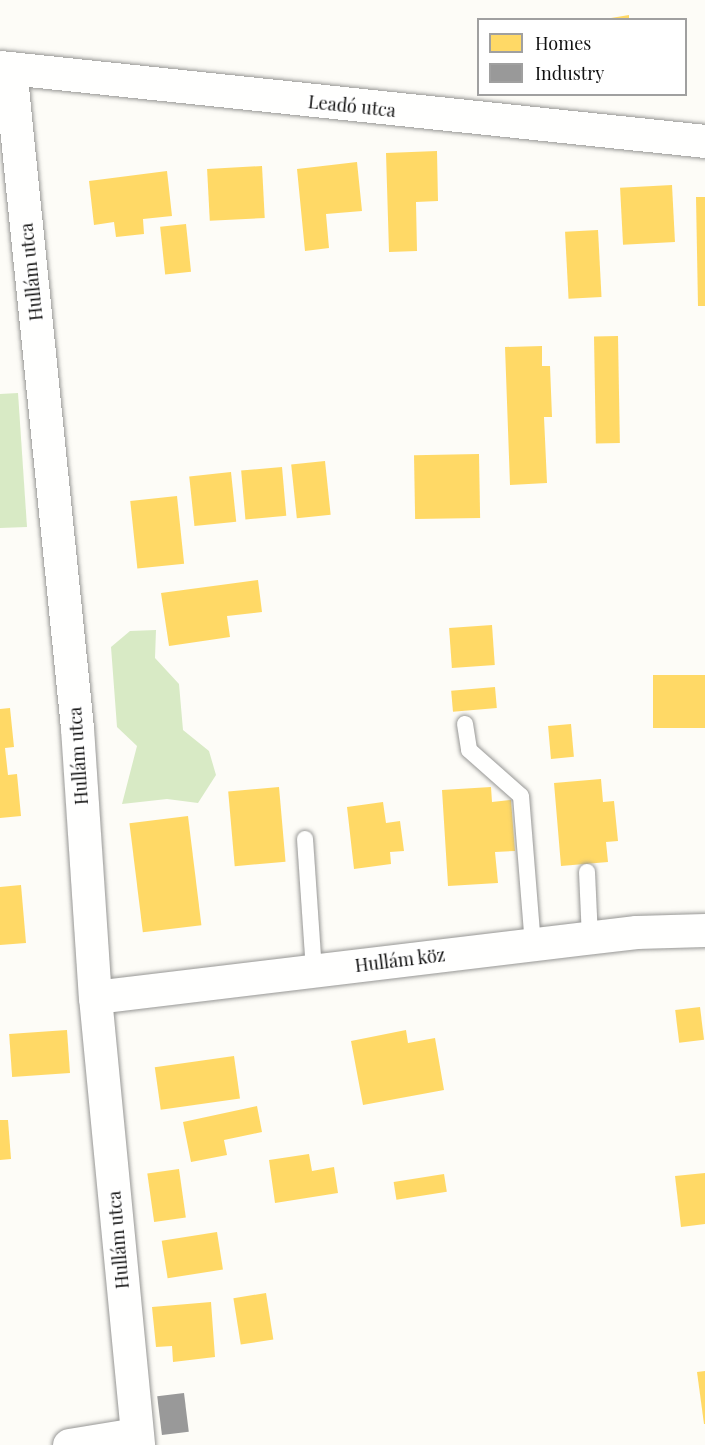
<!DOCTYPE html>
<meta charset="utf-8">
<style>
body{margin:0}
#map{position:relative;width:705px;height:1445px;overflow:hidden;background:#fdfcf7;font-family:"Playfair Display",serif}
div>[style]{position:absolute}
[style*='--x']{left:calc(var(--x)*1px);top:calc(var(--y)*1px);width:calc(var(--w)*1px);rotate:calc(var(--a)*1deg)}
.forest>*{inset:0;background:#d8eac5}
.homes>*{inset:0;background:#ffd966;transform-origin:0 0}
.industry>*{inset:0;background:#999;transform-origin:0 0}
.roads{filter:drop-shadow(0 0 2px #979795) drop-shadow(0 0 2px #979795)}
.service>*{height:16px;margin:-8px;padding:0 8px;transform-origin:8px;border-radius:8px;background:#fffffe}
.minor>*{height:33px;margin:-16.5px;padding:0 16.5px;transform-origin:16.5px;border-radius:16.5px;background:#fffffe}
span{translate:-50% -50%;white-space:nowrap;text-align:center;line-height:1.15;-webkit-text-stroke:6px #fff;paint-order:stroke}
.street-label{font-size:18px;color:#111}
.legend{position:absolute;left:477px;top:18px;width:210px;height:78px;box-sizing:border-box;background:#fff;border:2px solid #a0a0a0;margin:0;padding:8px 10px;list-style:none;font-size:18px;color:#111}
.legend li{display:flex;align-items:center;gap:12px;height:30px}
.legend b{width:30px;border:2px solid #a0a0a0}
</style>
<div id="map">
<div class="forest">
<div style="clip-path:polygon(18px 393px,27px 527px,0 528px,0 394px)"></div>
<div style="clip-path:polygon(156px 630px,155px 658px,179px 684px,183px 730px,209px 751px,216px 775px,198px 803px,167px 799px,122px 804px,137px 746px,117px 727px,111px 647px,130px 631px)"></div>
</div>
<div class="homes">
<div style="clip-path:polygon(629px 15px,629px 20px,611px 20px,611px 18px)"></div>
<div style="clip-path:polygon(437px 151px,438px 201px,416px 202px,417px 251px,389px 252px,386px 153px)"></div>
<div style="clip-path:polygon(357px 162px,362px 211px,326px 214px,329px 248px,305px 251px,297px 169px)"></div>
<div style="left:262px;top:166px;width:52px;height:55px;rotate:87deg"></div>
<div style="clip-path:polygon(167px 171px,172px 216px,143px 219px,144px 234px,116px 237px,114px 222px,94px 225px,89px 181px)"></div>
<div style="left:672px;top:185px;width:57px;height:52px;rotate:87deg"></div>
<div style="clip-path:polygon(696px 197px,705px 197px,705px 306px,698px 306px)"></div>
<div style="left:186px;top:224px;width:48px;height:26px;rotate:84deg"></div>
<div style="left:598px;top:230px;width:67px;height:33px;rotate:87deg"></div>
<div style="left:618px;top:336px;width:107px;height:24px;rotate:89deg"></div>
<div style="clip-path:polygon(542px 346px,542px 366px,550px 366px,552px 417px,544px 417px,547px 483px,510px 485px,505px 347px)"></div>
<div style="left:479px;top:454px;width:64px;height:65px;rotate:89deg"></div>
<div style="left:325px;top:461px;width:54px;height:34px;rotate:84deg"></div>
<div style="left:282px;top:467px;width:49px;height:41px;rotate:85deg"></div>
<div style="left:231px;top:472px;width:50px;height:42px;rotate:84deg"></div>
<div style="left:177px;top:496px;width:68px;height:47px;rotate:84deg"></div>
<div style="clip-path:polygon(258px 580px,262px 612px,227px 616px,230px 637px,169px 646px,161px 593px)"></div>
<div style="left:492px;top:625px;width:40px;height:43px;rotate:86deg"></div>
<div style="left:705px;top:675px;width:53px;height:52px;rotate:90deg"></div>
<div style="left:495px;top:687px;width:21px;height:44px;rotate:85deg"></div>
<div style="clip-path:polygon(10px 708px,14px 747px,5px 748px,8px 775px,17px 774px,21px 816px,0 818px,0 709px)"></div>
<div style="left:571px;top:724px;width:33px;height:23px;rotate:85deg"></div>
<div style="clip-path:polygon(601px 779px,603px 802px,614px 801px,618px 841px,606px 842px,608px 862px,561px 866px,554px 783px)"></div>
<div style="left:279px;top:787px;width:75px;height:51px;rotate:85deg"></div>
<div style="clip-path:polygon(491px 787px,492px 802px,511px 800px,515px 851px,495px 852px,498px 883px,448px 886px,442px 790px)"></div>
<div style="clip-path:polygon(383px 802px,386px 823px,400px 821px,404px 851px,390px 852px,391px 864px,354px 869px,347px 807px)"></div>
<div style="left:188px;top:816px;width:110px;height:59px;rotate:83deg"></div>
<div style="clip-path:polygon(21px 885px,26px 943px,0 945px,0 887px)"></div>
<div style="left:700px;top:1007px;width:33px;height:25px;rotate:83deg"></div>
<div style="left:67px;top:1030px;width:43px;height:58px;rotate:86deg"></div>
<div style="clip-path:polygon(406px 1030px,408px 1043px,435px 1038px,444px 1090px,363px 1105px,351px 1041px)"></div>
<div style="left:234px;top:1056px;width:43px;height:80px;rotate:82deg"></div>
<div style="clip-path:polygon(257px 1106px,262px 1132px,224px 1140px,227px 1155px,191px 1162px,183px 1122px)"></div>
<div style="clip-path:polygon(0 1120px,8px 1120px,11px 1159px,0 1160px)"></div>
<div style="clip-path:polygon(309px 1154px,312px 1171px,334px 1167px,338px 1193px,275px 1203px,269px 1160px)"></div>
<div style="left:179px;top:1169px;width:49px;height:32px;rotate:82deg"></div>
<div style="clip-path:polygon(705px 1173px,705px 1224px,681px 1227px,675px 1176px)"></div>
<div style="left:444px;top:1174px;width:18px;height:51px;rotate:81deg"></div>
<div style="left:217px;top:1232px;width:38px;height:56px;rotate:81deg"></div>
<div style="left:266px;top:1293px;width:47px;height:33px;rotate:81deg"></div>
<div style="clip-path:polygon(211px 1302px,215px 1357px,173px 1362px,172px 1346px,156px 1347px,152px 1307px)"></div>
<div style="clip-path:polygon(705px 1371px,705px 1424px,704px 1424px,697px 1372px)"></div>
</div>
<div class="industry">
<div style="left:184px;top:1393px;width:39px;height:27px;rotate:83deg"></div>
</div>
<div class="roads">
<div class="service">
<div style="--x:465;--y:724;--w:26;--a:81"></div>
<div style="--x:469;--y:750;--w:69;--a:41.5"></div>
<div style="--x:521;--y:796;--w:148;--a:85.4"></div>
<div style="--x:305;--y:839;--w:132;--a:86.1"></div>
<div style="--x:587;--y:872;--w:65;--a:87.4"></div>
</div>
<div class="minor">
<div style="--x:0;--y:67;--w:709;--a:5.99"></div>
<div style="--x:10;--y:68;--w:663;--a:84.2"></div>
<div style="--x:77;--y:728;--w:270;--a:86.2"></div>
<div style="--x:95;--y:997;--w:450;--a:84.5"></div>
<div style="--x:95;--y:997;--w:545;--a:-6.85"></div>
<div style="--x:636;--y:932;--w:69;--a:-1.7"></div>
<div style="--x:69;--y:1445;--w:68;--a:-9.3"></div>
</div>
</div>
<div class="street-label">
<span style="left:352px;top:106px;rotate:6deg">Leadó utca</span>
<span style="left:31px;top:272px;rotate:-96deg">Hullám utca</span>
<span style="left:78px;top:756px;rotate:-94deg">Hullám utca</span>
<span style="left:400px;top:960px;rotate:-7deg">Hullám köz</span>
<span style="left:118px;top:1240px;rotate:-95deg">Hullám utca</span>
</div>
<ul class="legend">
<li><b style="height:16px;background:#ffd966"></b>Homes</li>
<li><b style="height:16px;background:#999"></b>Industry</li>
</ul>
</div>
